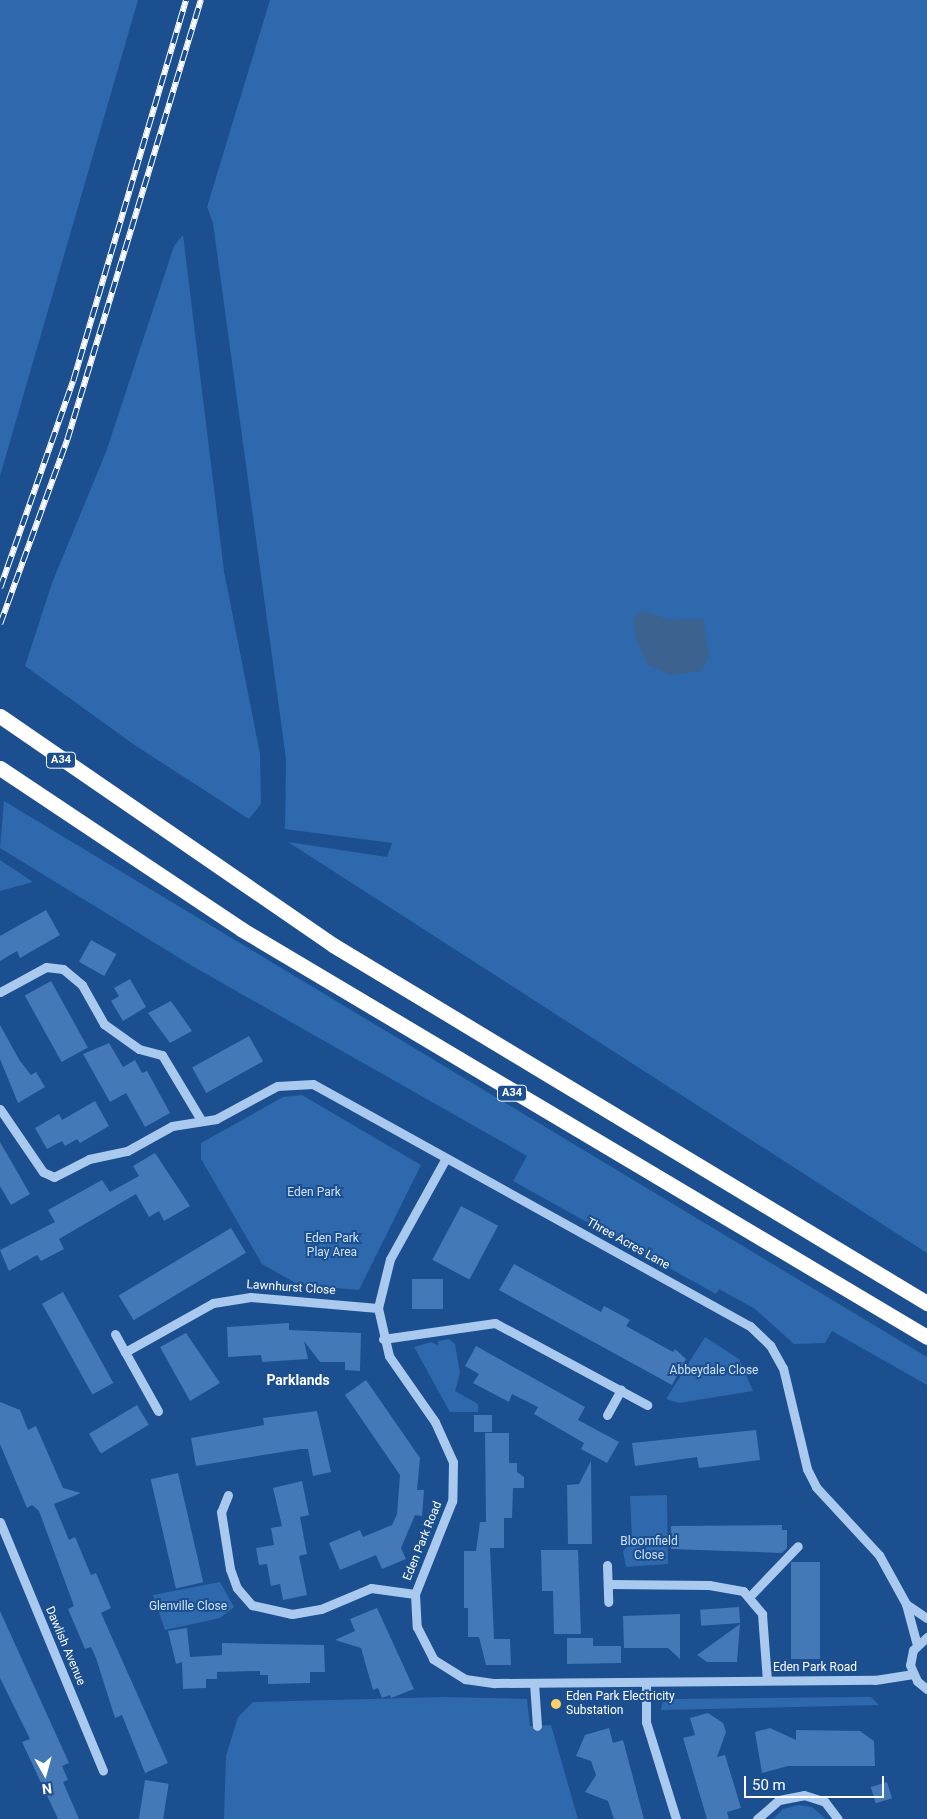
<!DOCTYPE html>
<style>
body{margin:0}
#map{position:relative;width:927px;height:1819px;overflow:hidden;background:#1b4f8f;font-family:Roboto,sans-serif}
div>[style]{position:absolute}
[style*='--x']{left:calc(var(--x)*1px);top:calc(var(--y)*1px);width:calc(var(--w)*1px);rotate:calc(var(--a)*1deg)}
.green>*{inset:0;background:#2e69ad}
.water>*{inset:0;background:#3c6290}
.building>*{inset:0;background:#4478b7;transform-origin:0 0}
.minor>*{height:9px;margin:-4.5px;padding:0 4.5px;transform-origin:4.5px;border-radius:4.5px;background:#a9c9ee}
.highway>*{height:15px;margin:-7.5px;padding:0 7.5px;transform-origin:7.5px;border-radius:7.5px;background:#fff}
.rail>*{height:5.5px;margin-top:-2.75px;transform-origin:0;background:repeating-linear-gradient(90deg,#1b4f8f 0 11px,#fff 0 22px);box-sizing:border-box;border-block:1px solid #fff}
.dots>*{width:14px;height:14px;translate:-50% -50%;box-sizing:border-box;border:2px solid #1b4f8f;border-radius:50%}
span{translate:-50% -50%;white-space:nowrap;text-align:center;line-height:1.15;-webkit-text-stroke:4px #1b4f8f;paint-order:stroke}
.shield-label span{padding:1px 4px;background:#1b4f8f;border:1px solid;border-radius:4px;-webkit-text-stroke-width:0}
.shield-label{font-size:11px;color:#fff;font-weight:700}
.park-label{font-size:12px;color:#cfe3fa}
.street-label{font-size:12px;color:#fff}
.poi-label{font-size:12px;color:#fff}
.left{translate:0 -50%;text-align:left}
.neighbourhood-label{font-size:14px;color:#fff;font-weight:700}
.north{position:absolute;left:20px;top:1749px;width:50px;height:50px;-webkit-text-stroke:4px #1b4f8f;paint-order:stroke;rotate:173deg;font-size:14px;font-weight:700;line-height:20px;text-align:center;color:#fff}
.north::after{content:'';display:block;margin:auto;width:18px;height:22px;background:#fff;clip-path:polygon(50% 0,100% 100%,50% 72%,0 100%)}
.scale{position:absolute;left:744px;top:1776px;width:140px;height:22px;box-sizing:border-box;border:2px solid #fff;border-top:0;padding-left:6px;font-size:15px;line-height:18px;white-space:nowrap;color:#fff;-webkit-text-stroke:4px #1b4f8f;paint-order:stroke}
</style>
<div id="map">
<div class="green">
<div style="clip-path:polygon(0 0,138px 0,0 476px)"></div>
<div style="clip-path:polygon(270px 0,927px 0,927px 1253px,288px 842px,387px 857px,392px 843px,285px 829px,286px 759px,213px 223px,207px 207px)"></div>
<div style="clip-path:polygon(183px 235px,224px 571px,260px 754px,261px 804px,249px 819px,136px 746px,25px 666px,52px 583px,106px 452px,174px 246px)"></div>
<div style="clip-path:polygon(4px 801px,927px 1357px,927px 1385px,832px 1331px,825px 1343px,794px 1344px,755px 1309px,719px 1289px,716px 1294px,513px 1181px,527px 1156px,194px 967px,0 848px)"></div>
<div style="clip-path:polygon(0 860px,33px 882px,0 891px)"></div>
<div style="clip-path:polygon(302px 1095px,421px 1165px,359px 1290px,299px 1285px,262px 1264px,201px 1159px,201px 1143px,283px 1097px)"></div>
<div style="clip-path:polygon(705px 1337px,739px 1359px,753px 1391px,679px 1403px,666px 1399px)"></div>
<div style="clip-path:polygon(449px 1339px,455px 1344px,460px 1373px,455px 1391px,478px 1404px,478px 1412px,450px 1412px,414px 1347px,431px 1342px,438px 1345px,438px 1341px)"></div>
<div style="clip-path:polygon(667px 1495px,668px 1564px,626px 1567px,623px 1551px,632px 1542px,630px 1496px)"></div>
<div style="clip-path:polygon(220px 1582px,234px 1607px,220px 1618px,165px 1630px,153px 1595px)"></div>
<div style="clip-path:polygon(444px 1697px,527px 1699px,530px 1726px,551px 1725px,578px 1819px,224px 1819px,226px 1756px,238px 1717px,253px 1702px)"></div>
<div style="clip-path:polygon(860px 1697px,871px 1697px,879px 1705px,661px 1710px,662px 1703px,674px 1699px)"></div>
<div style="clip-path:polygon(798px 1805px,812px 1807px,826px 1819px,773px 1819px,783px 1809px)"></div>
</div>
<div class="water">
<div style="clip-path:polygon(642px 611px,670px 620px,703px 619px,709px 655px,702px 671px,670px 675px,648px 665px,636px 639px,633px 619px)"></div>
</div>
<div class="building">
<div style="clip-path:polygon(46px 910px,60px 935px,20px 958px,17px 951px,0 961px,0 936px)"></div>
<div style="left:91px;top:940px;width:29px;height:25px;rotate:29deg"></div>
<div style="clip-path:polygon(130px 979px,146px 1007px,123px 1021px,111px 1001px,119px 996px,114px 988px)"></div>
<div style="left:51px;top:981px;width:76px;height:30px;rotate:61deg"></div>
<div style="clip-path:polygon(171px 1001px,192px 1031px,170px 1043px,148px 1013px)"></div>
<div style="clip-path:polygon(0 1025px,20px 1061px,31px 1075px,36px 1072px,45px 1087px,18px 1103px,0 1059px)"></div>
<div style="left:249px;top:1036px;width:29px;height:65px;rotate:61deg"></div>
<div style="clip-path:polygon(109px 1043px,123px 1067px,135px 1060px,142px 1073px,147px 1071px,170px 1113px,145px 1127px,126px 1093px,110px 1102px,83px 1054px)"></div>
<div style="clip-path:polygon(95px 1101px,109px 1126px,80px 1143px,77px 1139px,65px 1146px,62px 1141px,47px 1149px,35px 1128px,59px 1114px,62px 1120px)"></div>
<div style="clip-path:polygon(0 1142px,30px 1194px,11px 1205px,0 1186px)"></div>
<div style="clip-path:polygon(155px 1153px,190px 1206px,164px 1221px,159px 1211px,149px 1217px,136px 1194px,59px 1239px,64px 1249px,41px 1261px,37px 1255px,9px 1271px,0 1250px,55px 1222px,48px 1210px,102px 1180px,110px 1192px,139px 1176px,133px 1166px)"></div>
<div style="left:461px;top:1206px;width:42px;height:61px;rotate:28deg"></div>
<div style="left:231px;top:1228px;width:29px;height:131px;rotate:59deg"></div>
<div style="clip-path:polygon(514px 1264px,601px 1312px,604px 1306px,630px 1320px,626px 1326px,673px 1352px,675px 1349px,686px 1359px,672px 1385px,499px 1290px)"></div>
<div style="left:412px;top:1279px;width:31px;height:30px"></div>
<div style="left:63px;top:1292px;width:104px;height:24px;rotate:61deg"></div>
<div style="clip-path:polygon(289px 1323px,289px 1330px,361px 1333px,360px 1371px,345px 1370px,345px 1362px,320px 1362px,304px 1341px,308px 1359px,262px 1362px,261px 1355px,228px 1357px,227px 1327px)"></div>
<div style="clip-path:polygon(186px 1333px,220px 1383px,190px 1401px,160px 1347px)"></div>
<div style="clip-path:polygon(476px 1346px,585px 1407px,578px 1420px,619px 1442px,607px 1463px,581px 1449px,584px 1443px,534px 1414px,538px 1407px,512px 1394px,509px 1402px,473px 1383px,479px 1374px,465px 1366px)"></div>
<div style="clip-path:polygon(366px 1380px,420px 1458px,417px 1490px,424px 1490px,422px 1516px,415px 1515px,401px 1548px,406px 1559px,382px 1569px,376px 1555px,340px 1570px,329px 1543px,360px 1530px,363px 1537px,392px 1525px,397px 1514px,400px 1475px,345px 1395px)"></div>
<div style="clip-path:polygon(0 1402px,20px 1410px,28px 1430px,36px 1426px,63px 1488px,81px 1493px,54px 1504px,69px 1540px,75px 1537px,91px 1575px,96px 1573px,111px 1608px,101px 1613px,168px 1763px,145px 1773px,122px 1715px,115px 1718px,96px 1658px,91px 1647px,85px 1649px,68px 1609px,74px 1606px,39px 1511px,32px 1505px,27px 1508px,0 1444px)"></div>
<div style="left:137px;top:1405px;width:23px;height:56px;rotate:59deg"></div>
<div style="clip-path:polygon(317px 1411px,331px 1472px,313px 1476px,308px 1449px,301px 1449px,196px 1466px,191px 1438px,264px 1425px,263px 1418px)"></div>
<div style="left:474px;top:1415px;width:18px;height:17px"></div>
<div style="clip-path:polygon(756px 1430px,760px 1460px,699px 1468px,697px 1457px,635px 1466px,632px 1443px)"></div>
<div style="clip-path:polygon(485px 1433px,509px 1433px,509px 1463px,517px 1463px,517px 1472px,524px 1477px,524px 1488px,513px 1488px,512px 1518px,504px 1518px,504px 1548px,490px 1548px,494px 1639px,510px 1639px,511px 1665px,486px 1665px,479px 1637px,468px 1637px,468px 1608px,464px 1608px,464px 1551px,476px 1551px,480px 1522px,486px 1522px)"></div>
<div style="clip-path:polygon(591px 1461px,592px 1544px,568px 1544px,567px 1485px,579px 1484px)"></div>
<div style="left:178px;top:1473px;width:112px;height:28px;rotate:77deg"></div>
<div style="clip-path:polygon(302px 1481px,309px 1515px,300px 1517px,307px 1554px,299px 1556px,307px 1595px,283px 1600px,280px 1584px,271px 1586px,267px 1564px,259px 1565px,256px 1548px,274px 1545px,271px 1528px,282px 1526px,273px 1488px)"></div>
<div style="clip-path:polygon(782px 1525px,782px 1530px,787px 1530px,787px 1548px,782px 1553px,671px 1549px,671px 1526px)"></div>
<div style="clip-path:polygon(541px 1550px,578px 1550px,581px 1634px,554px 1634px,553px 1591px,542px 1591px)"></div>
<div style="left:791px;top:1562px;width:29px;height:97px"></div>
<div style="left:739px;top:1607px;width:16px;height:39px;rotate:86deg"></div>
<div style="clip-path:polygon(377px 1608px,414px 1689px,391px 1698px,390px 1695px,382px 1698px,378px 1688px,373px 1690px,361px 1648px,335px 1640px,355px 1631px,350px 1619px)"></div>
<div style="clip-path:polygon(0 1611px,69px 1763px,62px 1766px,68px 1780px,63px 1782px,79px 1819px,58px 1819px,22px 1742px,30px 1739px,0 1678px)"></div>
<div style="clip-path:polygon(680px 1614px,680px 1659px,668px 1648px,624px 1648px,623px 1616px)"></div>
<div style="clip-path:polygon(740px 1624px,737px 1662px,707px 1662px,697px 1655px)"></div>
<div style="clip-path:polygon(187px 1628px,190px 1657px,222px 1655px,222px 1643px,324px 1645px,325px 1672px,310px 1672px,310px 1683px,268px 1684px,268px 1675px,260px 1675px,260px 1671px,217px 1672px,217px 1679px,206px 1679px,206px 1688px,183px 1689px,182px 1662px,176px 1664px,168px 1631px)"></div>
<div style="clip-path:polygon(567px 1638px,593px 1638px,593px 1646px,621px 1646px,621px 1663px,567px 1664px)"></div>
<div style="clip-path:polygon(708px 1713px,723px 1723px,726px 1732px,717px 1757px,725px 1755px,741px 1808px,727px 1812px,729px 1819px,707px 1819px,683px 1738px,695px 1735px,690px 1718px)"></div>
<div style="clip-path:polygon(609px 1728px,613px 1743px,623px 1740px,644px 1819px,614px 1819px,608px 1801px,585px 1792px,596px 1775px,591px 1761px,576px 1756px,585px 1735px)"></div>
<div style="clip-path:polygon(770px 1728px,796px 1740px,796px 1730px,860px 1731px,874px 1741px,875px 1766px,788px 1766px,762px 1773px,755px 1732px)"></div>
<div style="left:145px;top:1780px;width:24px;height:40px;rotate:9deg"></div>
<div style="left:887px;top:1782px;width:17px;height:17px;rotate:73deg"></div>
</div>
<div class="minor">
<div style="--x:0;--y:992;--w:52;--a:-28.5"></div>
<div style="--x:46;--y:967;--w:17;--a:7"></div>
<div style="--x:63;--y:969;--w:25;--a:40"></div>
<div style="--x:82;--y:985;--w:45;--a:60.6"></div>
<div style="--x:104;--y:1024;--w:43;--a:35.5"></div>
<div style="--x:139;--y:1049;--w:24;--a:15"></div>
<div style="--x:162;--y:1055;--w:76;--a:59"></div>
<div style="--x:0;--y:1109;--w:76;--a:55.7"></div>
<div style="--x:43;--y:1172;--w:12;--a:24"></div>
<div style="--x:54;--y:1177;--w:39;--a:-27"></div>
<div style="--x:89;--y:1159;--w:39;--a:-12"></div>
<div style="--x:127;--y:1151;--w:51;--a:-29.1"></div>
<div style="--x:172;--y:1126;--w:45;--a:-9"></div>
<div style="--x:216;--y:1119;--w:69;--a:-28.4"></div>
<div style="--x:277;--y:1086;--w:36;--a:-3"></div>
<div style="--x:313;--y:1084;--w:500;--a:29"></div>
<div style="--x:750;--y:1326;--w:28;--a:44"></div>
<div style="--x:770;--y:1345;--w:26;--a:61"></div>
<div style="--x:783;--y:1368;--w:104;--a:76.6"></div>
<div style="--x:807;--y:1469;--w:20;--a:63"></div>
<div style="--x:816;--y:1487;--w:93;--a:47.2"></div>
<div style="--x:879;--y:1555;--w:56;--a:61.1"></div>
<div style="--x:906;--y:1604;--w:42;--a:75"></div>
<div style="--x:446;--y:1158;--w:115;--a:119"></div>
<div style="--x:390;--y:1259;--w:50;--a:103.8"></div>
<div style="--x:378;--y:1308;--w:49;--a:77.1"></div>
<div style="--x:389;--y:1356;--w:80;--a:55.1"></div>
<div style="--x:435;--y:1422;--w:44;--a:65.8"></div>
<div style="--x:453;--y:1462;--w:39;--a:91"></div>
<div style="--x:452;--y:1501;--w:100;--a:111.7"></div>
<div style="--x:415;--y:1594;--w:33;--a:87"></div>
<div style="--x:417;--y:1627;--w:36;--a:63"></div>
<div style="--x:433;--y:1659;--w:38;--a:32"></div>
<div style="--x:465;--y:1679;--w:30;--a:8"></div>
<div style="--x:495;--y:1683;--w:380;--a:-0.5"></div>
<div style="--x:875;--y:1680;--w:37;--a:-9"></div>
<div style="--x:115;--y:1334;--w:21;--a:61"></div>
<div style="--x:383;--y:1339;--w:113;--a:-8.1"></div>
<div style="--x:495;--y:1323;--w:173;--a:28.3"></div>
<div style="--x:158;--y:1411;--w:68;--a:-119.2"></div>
<div style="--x:125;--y:1352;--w:101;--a:-29.1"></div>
<div style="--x:213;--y:1303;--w:38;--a:-9"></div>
<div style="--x:251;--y:1297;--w:127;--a:5"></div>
<div style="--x:607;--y:1415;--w:29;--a:-61"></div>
<div style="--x:228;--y:1495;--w:18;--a:112"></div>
<div style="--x:221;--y:1512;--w:58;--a:81"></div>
<div style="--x:230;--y:1569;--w:20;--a:70"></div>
<div style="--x:237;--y:1588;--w:23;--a:49"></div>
<div style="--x:252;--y:1605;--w:41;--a:12.7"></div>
<div style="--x:292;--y:1614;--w:29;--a:-10"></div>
<div style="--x:321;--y:1609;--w:54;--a:-22.8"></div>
<div style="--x:371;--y:1588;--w:44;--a:7.8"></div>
<div style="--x:0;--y:1522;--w:269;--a:67.5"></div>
<div style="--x:607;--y:1565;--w:37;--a:88"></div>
<div style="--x:608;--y:1584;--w:101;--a:0.6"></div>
<div style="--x:709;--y:1585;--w:35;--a:10"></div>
<div style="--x:743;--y:1591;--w:30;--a:50"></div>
<div style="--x:762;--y:1614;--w:66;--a:85.7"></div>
<div style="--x:750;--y:1596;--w:69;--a:-46.2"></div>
<div style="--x:906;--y:1604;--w:25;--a:34"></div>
<div style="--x:927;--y:1637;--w:19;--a:137"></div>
<div style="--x:913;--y:1650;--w:15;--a:101"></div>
<div style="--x:910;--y:1665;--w:17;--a:66"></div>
<div style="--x:917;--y:1681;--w:13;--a:39"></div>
<div style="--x:646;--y:1682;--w:40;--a:90"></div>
<div style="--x:646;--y:1722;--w:102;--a:72.8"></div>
<div style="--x:534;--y:1683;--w:43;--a:86"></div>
<div style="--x:757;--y:1819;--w:29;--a:-41"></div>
<div style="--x:779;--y:1800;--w:25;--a:-11"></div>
<div style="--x:804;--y:1795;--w:22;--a:18"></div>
<div style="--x:825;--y:1802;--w:21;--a:53"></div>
</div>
<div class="highway">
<div style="--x:0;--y:716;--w:404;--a:34.5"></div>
<div style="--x:333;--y:945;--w:694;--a:31.08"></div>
<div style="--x:0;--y:768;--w:290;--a:33.7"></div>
<div style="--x:241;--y:929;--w:798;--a:30.74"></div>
</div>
<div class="rail">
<div style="--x:0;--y:588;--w:219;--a:-70.6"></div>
<div style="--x:73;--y:381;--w:397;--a:-73.5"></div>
<div style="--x:0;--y:624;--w:196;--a:-70"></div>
<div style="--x:67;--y:440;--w:460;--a:-73.1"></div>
</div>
<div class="dots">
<div style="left:556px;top:1704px;background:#ffd166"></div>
</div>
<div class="shield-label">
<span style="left:61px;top:760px">A34</span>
<span style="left:512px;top:1093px">A34</span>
</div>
<div class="park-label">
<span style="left:314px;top:1193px">Eden Park</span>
<span style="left:332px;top:1246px">Eden Park<br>Play Area</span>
<span style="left:714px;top:1371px">Abbeydale Close</span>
<span style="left:649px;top:1549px">Bloomfield<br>Close</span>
<span style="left:188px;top:1607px">Glenville Close</span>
</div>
<div class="street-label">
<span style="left:628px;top:1244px;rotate:29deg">Three Acres Lane</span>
<span style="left:291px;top:1288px;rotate:4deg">Lawnhurst Close</span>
<span style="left:423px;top:1541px;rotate:-68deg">Eden Park Road</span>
<span style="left:65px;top:1646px;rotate:67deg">Dawlish Avenue</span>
<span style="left:815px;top:1668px">Eden Park Road</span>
</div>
<div class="poi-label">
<span class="left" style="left:566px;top:1704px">Eden Park Electricity<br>Substation</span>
</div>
<div class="neighbourhood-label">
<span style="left:298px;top:1380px">Parklands</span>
</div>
<div class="north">N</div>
<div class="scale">50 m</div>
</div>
